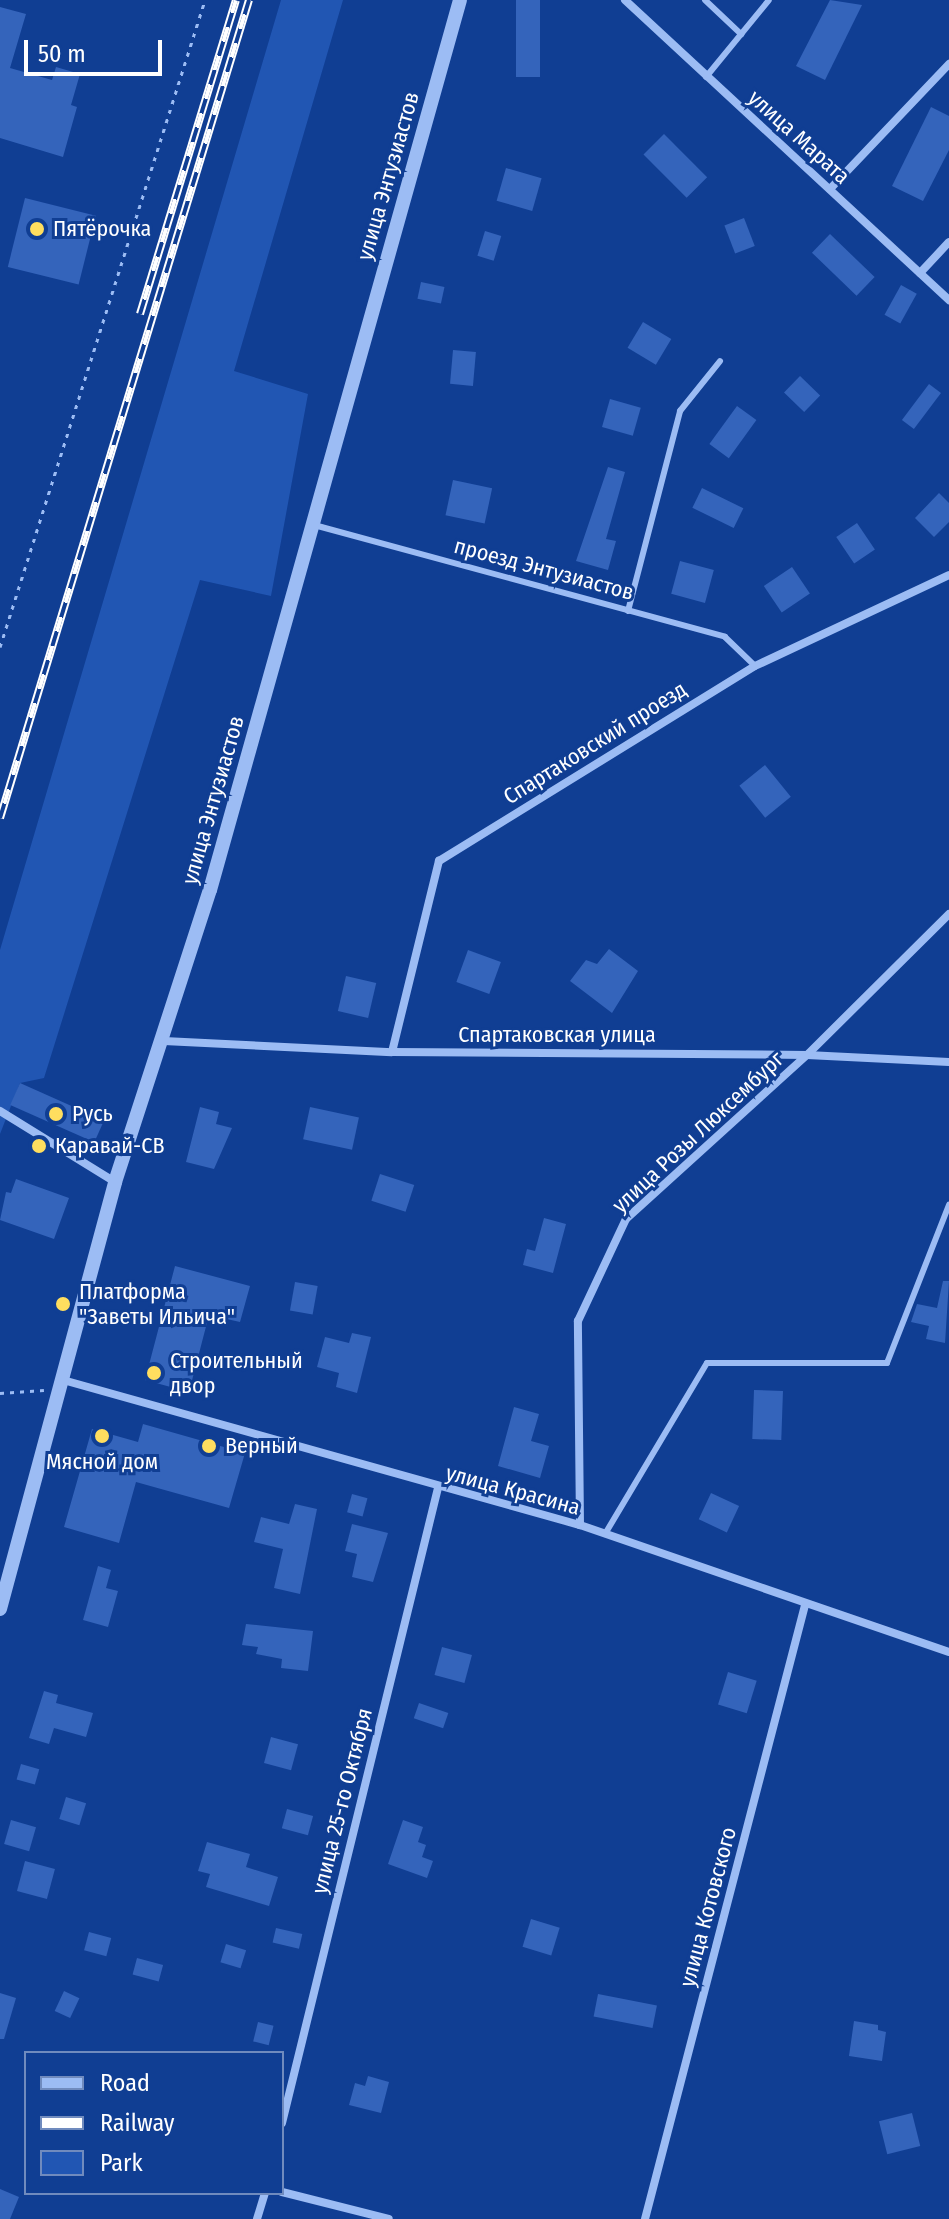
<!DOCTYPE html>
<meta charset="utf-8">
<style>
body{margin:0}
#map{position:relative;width:949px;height:2219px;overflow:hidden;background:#103e93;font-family:"Fira Sans Condensed",sans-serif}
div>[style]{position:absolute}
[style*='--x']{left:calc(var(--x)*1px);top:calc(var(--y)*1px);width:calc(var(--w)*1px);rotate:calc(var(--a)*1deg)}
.green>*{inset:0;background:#2156b3}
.building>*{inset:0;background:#3464bb;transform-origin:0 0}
.path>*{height:3px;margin-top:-1.5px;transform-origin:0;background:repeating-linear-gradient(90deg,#9cbcf4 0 4px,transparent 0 10px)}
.service>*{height:6px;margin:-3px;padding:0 3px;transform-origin:3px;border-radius:3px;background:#9cbcf4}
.minor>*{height:8px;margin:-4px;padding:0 4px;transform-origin:4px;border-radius:4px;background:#9cbcf4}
.tertiary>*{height:14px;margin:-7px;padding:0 7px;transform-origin:7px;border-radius:7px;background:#9cbcf4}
.rail>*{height:8px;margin-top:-4px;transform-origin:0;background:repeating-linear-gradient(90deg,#103e93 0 15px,#fff 0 30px);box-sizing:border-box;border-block:2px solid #fff}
.dots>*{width:22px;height:22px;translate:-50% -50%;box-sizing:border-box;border:4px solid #103e93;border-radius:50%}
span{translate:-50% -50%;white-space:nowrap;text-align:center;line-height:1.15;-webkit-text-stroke:6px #103e93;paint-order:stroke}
.street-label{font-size:22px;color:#fff}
.poi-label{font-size:22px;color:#fff}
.left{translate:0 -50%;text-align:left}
.legend{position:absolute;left:24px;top:2051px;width:260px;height:144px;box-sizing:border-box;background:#103e93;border:2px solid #708bbe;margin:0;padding:10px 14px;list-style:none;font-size:24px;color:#fff}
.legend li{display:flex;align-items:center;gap:16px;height:40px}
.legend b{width:40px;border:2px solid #708bbe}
.scale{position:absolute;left:24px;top:40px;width:138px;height:36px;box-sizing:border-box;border:4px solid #fff;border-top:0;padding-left:10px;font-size:24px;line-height:28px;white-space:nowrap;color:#fff;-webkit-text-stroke:6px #103e93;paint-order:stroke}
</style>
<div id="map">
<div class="green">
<div style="clip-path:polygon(281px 0,343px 0,234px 371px,308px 394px,271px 596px,200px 580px,44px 1078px,20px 1083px,0 1134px,0 950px)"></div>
</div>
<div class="building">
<div style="left:516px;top:0;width:24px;height:77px"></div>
<div style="clip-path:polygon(830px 0,862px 5px,825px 80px,796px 66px)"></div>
<div style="clip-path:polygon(0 7px,26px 14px,10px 68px,52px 80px,56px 67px,80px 74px,71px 105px,77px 107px,63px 157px,0 138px)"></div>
<div style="clip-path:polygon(931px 107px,949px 116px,949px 150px,923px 201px,892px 186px)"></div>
<div style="left:664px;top:134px;width:61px;height:29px;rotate:45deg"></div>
<div style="left:506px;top:168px;width:37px;height:34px;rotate:16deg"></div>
<div style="left:25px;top:198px;width:73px;height:71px;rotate:14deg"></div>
<div style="left:744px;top:218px;width:30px;height:21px;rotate:69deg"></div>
<div style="left:485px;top:231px;width:17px;height:26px;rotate:17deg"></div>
<div style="left:830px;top:234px;width:62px;height:26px;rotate:44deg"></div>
<div style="left:421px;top:282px;width:24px;height:17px;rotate:12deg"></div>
<div style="left:901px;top:285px;width:18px;height:34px;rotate:29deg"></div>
<div style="left:643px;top:322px;width:33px;height:30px;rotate:31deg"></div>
<div style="left:453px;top:350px;width:23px;height:34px;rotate:5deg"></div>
<div style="left:800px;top:376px;width:28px;height:23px;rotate:44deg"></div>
<div style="left:929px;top:384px;width:15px;height:45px;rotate:37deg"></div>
<div style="left:610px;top:399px;width:32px;height:29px;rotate:16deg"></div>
<div style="left:737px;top:406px;width:24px;height:47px;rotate:36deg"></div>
<div style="clip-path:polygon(608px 467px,625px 472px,606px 539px,616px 541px,608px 570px,576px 561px)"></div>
<div style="left:453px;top:480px;width:40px;height:36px;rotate:12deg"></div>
<div style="left:702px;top:488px;width:46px;height:22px;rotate:26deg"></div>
<div style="clip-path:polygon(939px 493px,949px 503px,949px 522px,934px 537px,915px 518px)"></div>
<div style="left:857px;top:523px;width:32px;height:25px;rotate:56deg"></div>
<div style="left:680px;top:561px;width:35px;height:34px;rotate:15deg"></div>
<div style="left:792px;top:567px;width:32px;height:34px;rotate:56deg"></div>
<div style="left:765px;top:765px;width:41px;height:33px;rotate:51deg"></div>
<div style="clip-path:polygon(609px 949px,638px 971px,612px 1013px,570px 981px,586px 960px,597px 964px)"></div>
<div style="left:468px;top:950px;width:35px;height:34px;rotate:20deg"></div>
<div style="left:346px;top:976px;width:31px;height:36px;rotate:13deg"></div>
<div style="left:20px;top:1083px;width:92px;height:24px;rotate:24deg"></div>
<div style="clip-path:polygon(200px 1107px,219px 1112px,216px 1124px,232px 1128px,214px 1169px,186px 1162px)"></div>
<div style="left:310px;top:1107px;width:50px;height:33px;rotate:12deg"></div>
<div style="left:380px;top:1174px;width:36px;height:28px;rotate:18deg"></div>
<div style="clip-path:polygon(16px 1179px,69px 1198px,54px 1239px,0 1220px,6px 1192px,11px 1193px)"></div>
<div style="clip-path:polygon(544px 1218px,566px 1224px,553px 1273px,523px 1265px,527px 1249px,535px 1251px)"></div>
<div style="clip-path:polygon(175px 1266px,250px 1286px,240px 1322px,209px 1315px,189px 1392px,145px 1380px)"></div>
<div style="clip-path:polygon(943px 1281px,949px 1281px,945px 1343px,926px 1339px,929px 1326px,911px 1322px,917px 1304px,937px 1308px)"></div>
<div style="left:295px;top:1282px;width:23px;height:29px;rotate:10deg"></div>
<div style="clip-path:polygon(352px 1333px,371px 1337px,357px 1393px,336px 1387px,339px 1373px,317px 1367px,325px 1337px,349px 1343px)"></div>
<div style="left:754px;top:1390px;width:29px;height:49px;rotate:2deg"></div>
<div style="clip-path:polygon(514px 1407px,539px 1414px,531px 1441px,549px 1446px,540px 1478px,498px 1466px)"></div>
<div style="clip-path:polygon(143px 1424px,245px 1453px,229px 1508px,136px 1482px,119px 1543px,64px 1527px,92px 1429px,138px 1442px)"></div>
<div style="left:711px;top:1493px;width:31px;height:29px;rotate:25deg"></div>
<div style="left:352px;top:1494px;width:16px;height:19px;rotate:15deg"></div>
<div style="clip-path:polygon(295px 1504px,317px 1509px,300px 1594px,274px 1588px,283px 1549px,254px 1542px,261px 1517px,289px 1524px)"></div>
<div style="clip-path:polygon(352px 1524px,388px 1533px,373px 1582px,352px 1577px,357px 1554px,345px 1551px)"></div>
<div style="clip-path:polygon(98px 1566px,111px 1570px,106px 1588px,118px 1591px,108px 1627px,83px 1620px)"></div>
<div style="clip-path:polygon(246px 1624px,313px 1631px,308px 1671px,281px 1668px,282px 1659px,256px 1654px,258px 1647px,242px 1645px)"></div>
<div style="left:442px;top:1647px;width:31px;height:29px;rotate:15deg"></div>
<div style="left:728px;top:1672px;width:30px;height:34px;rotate:17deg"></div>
<div style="clip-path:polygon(44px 1691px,58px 1695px,56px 1703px,93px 1713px,86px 1737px,54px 1728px,49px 1744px,29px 1738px)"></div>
<div style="left:419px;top:1703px;width:31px;height:16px;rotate:19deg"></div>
<div style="left:271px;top:1737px;width:28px;height:27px;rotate:15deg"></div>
<div style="left:21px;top:1764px;width:19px;height:16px;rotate:16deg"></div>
<div style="left:66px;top:1797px;width:21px;height:23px;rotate:17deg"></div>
<div style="left:287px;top:1809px;width:27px;height:20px;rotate:15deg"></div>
<div style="left:11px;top:1820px;width:26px;height:25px;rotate:16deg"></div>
<div style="clip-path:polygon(403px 1820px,423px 1827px,418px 1842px,426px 1845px,422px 1857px,433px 1861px,427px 1878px,388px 1864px)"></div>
<div style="clip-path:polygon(207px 1842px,250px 1854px,246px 1867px,278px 1877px,269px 1906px,206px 1887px,210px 1874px,198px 1871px)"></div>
<div style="left:25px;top:1861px;width:31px;height:31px;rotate:15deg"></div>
<div style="left:531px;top:1919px;width:30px;height:29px;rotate:17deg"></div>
<div style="left:276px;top:1928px;width:27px;height:15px;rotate:13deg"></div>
<div style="left:89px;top:1932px;width:23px;height:19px;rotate:15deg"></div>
<div style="left:226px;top:1944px;width:21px;height:19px;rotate:17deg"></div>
<div style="left:137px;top:1958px;width:27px;height:17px;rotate:15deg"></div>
<div style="left:64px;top:1991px;width:17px;height:22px;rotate:25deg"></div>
<div style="clip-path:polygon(0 1993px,16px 1998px,4px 2039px,0 2039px)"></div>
<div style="left:598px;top:1994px;width:60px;height:23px;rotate:11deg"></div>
<div style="clip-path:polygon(854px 2021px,878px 2025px,878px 2030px,886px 2032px,882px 2061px,849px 2056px)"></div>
<div style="left:258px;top:2022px;width:16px;height:20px;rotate:14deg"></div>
<div style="clip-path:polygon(368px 2076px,389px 2082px,381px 2113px,349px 2105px,355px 2083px,365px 2086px)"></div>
<div style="left:912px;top:2113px;width:34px;height:34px;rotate:76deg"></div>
<div style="clip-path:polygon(0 2189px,19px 2197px,10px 2219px,0 2219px)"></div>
</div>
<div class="path">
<div style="--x:0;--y:647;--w:679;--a:-72.42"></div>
<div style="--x:0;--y:1393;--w:44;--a:-3.9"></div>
</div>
<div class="service">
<div style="--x:705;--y:0;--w:50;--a:43.4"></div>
<div style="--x:706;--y:77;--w:99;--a:-50.7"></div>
<div style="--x:314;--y:525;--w:426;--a:15.2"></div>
<div style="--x:725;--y:637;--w:42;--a:44"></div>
<div style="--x:628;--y:611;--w:207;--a:-75.4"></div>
<div style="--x:680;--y:411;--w:64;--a:-51.3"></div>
<div style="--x:605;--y:1534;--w:199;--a:-59.2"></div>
<div style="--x:707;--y:1363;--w:180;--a:0"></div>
<div style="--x:887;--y:1363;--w:170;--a:-68.6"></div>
</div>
<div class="minor">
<div style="--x:625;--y:0;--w:442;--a:42.8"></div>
<div style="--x:830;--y:189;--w:173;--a:-46.4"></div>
<div style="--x:920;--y:273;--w:42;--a:-46.9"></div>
<div style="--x:164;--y:1041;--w:228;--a:2.8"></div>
<div style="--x:392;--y:1052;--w:415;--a:0.4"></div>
<div style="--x:807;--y:1055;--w:142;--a:2.8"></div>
<div style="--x:392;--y:1052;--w:197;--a:-76.2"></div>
<div style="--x:439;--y:861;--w:371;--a:-31.7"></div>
<div style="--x:755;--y:666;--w:214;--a:-25.1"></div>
<div style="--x:0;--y:1111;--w:135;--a:31.7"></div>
<div style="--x:63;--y:1380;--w:537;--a:15.67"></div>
<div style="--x:580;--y:1525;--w:390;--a:19"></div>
<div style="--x:580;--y:1525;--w:204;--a:-90.6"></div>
<div style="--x:578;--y:1321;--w:113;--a:-64.8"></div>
<div style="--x:626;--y:1219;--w:244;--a:-42.2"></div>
<div style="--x:807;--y:1055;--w:200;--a:-44.8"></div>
<div style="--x:282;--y:2123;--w:654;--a:-76.2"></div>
<div style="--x:282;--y:2192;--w:110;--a:14.2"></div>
<div style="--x:257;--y:2219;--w:27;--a:-73"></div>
<div style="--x:645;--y:2219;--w:635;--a:-75.39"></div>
</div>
<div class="tertiary">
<div style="--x:0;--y:1609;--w:442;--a:-74.9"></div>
<div style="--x:115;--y:1182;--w:307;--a:-72"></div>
<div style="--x:210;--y:890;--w:924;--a:-74.31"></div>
</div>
<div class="rail">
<div style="--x:140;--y:314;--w:328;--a:-73"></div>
<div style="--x:0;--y:818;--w:855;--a:-73.07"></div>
</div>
<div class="dots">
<div style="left:37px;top:229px;background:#ffde5f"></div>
<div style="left:56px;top:1114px;background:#ffde5f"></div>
<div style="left:39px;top:1146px;background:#ffde5f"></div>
<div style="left:63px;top:1304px;background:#ffde5f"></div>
<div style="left:154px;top:1373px;background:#ffde5f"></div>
<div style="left:102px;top:1436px;background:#ffde5f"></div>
<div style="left:209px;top:1446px;background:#ffde5f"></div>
</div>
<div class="street-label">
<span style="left:799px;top:137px;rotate:42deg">улица Марата</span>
<span style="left:388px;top:176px;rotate:-74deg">улица Энтузиастов</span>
<span style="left:544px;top:569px;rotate:15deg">проезд Энтузиастов</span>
<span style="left:595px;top:743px;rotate:-32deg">Спартаковский проезд</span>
<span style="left:213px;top:800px;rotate:-74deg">улица Энтузиастов</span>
<span style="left:557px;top:1035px">Спартаковская улица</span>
<span style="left:698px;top:1132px;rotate:-43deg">улица Розы Люксембург</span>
<span style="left:513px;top:1490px;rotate:15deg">улица Красина</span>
<span style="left:342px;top:1801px;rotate:-76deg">улица 25-го Октября</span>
<span style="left:708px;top:1907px;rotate:-75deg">улица Котовского</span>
</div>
<div class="poi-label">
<span class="left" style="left:53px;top:229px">Пятёрочка</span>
<span class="left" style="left:72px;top:1114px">Русь</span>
<span class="left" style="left:55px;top:1146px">Каравай-СВ</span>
<span class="left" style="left:79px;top:1304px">Платформа<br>"Заветы Ильича"</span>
<span class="left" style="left:170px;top:1373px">Строительный<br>двор</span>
<span class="left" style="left:225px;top:1446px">Верный</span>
<span style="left:102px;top:1462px">Мясной дом</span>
</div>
<ul class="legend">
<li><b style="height:10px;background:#9cbcf4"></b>Road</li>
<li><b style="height:10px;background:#fff"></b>Railway</li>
<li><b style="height:22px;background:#2156b3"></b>Park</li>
</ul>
<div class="scale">50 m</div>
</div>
